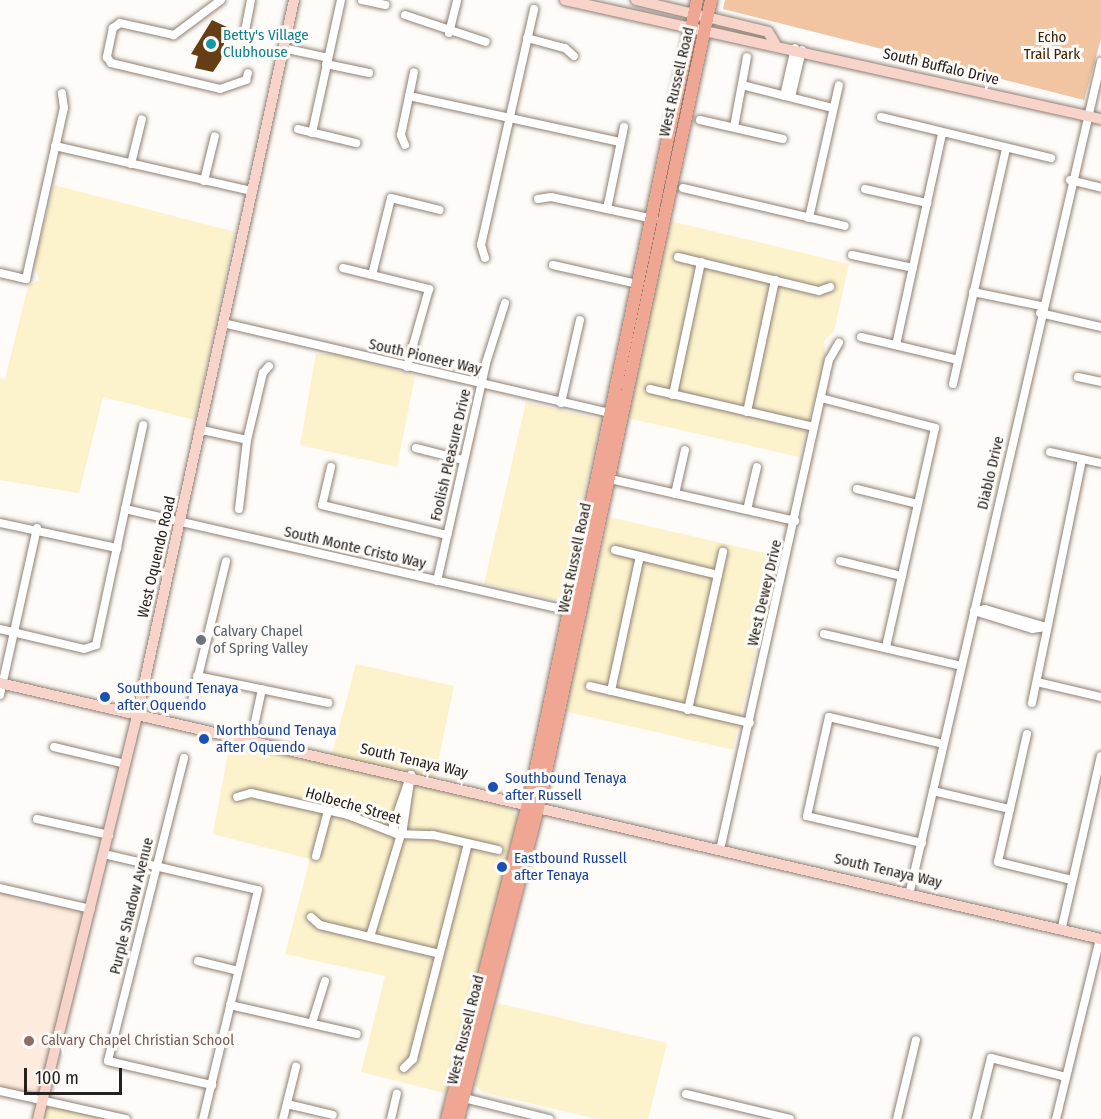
<!DOCTYPE html>
<style>
body{margin:0}
#map{position:relative;width:1101px;height:1119px;overflow:hidden;background:#fefbf8;font-family:"Fira Sans Condensed",sans-serif}
div>[style]{position:absolute}
[style*='--x']{left:calc(var(--x)*1px);top:calc(var(--y)*1px);width:calc(var(--w)*1px);rotate:calc(var(--a)*1deg)}
.built>*{inset:0;background:#fdebdd}
.green>*{inset:0;background:#f1c5a1}
.sand>*{inset:0;background:#fcf2cc;transform-origin:0 0}
.building>*{inset:0;background:#663d15}
.roads{filter:drop-shadow(0 0 2px #8f8075) drop-shadow(0 0 2px #8f8075)}
.street>*{height:8px;margin:-4px;padding:0 4px;transform-origin:4px;border-radius:4px;background:#fff}
.secondary>*{height:10px;margin:-5px;padding:0 5px;transform-origin:5px;border-radius:5px;background:#f7d3c9}
.primary>*{height:12px;margin:-6px;padding:0 6px;transform-origin:6px;border-radius:6px;background:#efa794}
.dots>*{width:16px;height:16px;translate:-50% -50%;box-sizing:border-box;border:3px solid #fefbf8;border-radius:50%}
span{translate:-50% -50%;white-space:nowrap;text-align:center;line-height:1.15;-webkit-text-stroke:6px #fefbf8;paint-order:stroke}
.culture-label{font-size:15px;color:#0d838f}
.left{translate:0 -50%;text-align:left}
.park-label{font-size:15px;color:#3f2000}
.street-label{font-size:15px;color:#27211d}
.worship-label{font-size:15px;color:#5b616d}
.transit-label{font-size:15px;color:#164399}
.education-label{font-size:15px;color:#785e54}
.scale{position:absolute;left:24px;top:1068px;width:98px;height:27px;box-sizing:border-box;border:3px solid #27211d;border-top:0;padding-left:8px;font-size:18px;line-height:21px;white-space:nowrap;color:#27211d;-webkit-text-stroke:4px #fefbf8;paint-order:stroke}
</style>
<div id="map">
<div class="built">
<div style="clip-path:polygon(0 888px,91px 909px,43px 1100px,0 1089px)"></div>
</div>
<div class="green">
<div style="clip-path:polygon(725px 0,1101px 0,1101px 39px,1084px 100px,723px 9px)"></div>
</div>
<div class="sand">
<div style="clip-path:polygon(54px 185px,235px 232px,195px 420px,103px 397px,79px 493px,0 480px,0 378px,5px 379px,28px 286px,39px 280px,34px 264px)"></div>
<div style="clip-path:polygon(670px 221px,849px 264px,834px 331px,824px 341px,826px 359px,799px 457px,628px 418px)"></div>
<div style="clip-path:polygon(316px 354px,339px 354px,415px 376px,397px 467px,300px 445px)"></div>
<div style="left:526px;top:402px;width:77px;height:186px;rotate:13deg"></div>
<div style="left:609px;top:517px;width:173px;height:199px;rotate:13deg"></div>
<div style="clip-path:polygon(356px 664px,454px 686px,433px 786px,491px 799px,513px 810px,518px 819px,465px 1048px,445px 1093px,361px 1072px,385px 976px,285px 954px,310px 859px,213px 834px,231px 736px,331px 758px)"></div>
<div style="clip-path:polygon(497px 1003px,667px 1043px,648px 1119px,597px 1119px,482px 1092px,475px 1084px)"></div>
<div style="clip-path:polygon(43px 1100px,120px 1119px,39px 1119px)"></div>
</div>
<div class="building">
<div style="clip-path:polygon(212px 20px,227px 27px,221px 60px,213px 72px,195px 68px,198px 56px,191px 54px)"></div>
</div>
<div class="roads">
<div class="street">
<div style="--x:221;--y:0;--w:59;--a:143.3"></div>
<div style="--x:174;--y:35;--w:55;--a:-167.5"></div>
<div style="--x:120;--y:23;--w:9;--a:144"></div>
<div style="--x:113;--y:28;--w:30;--a:102"></div>
<div style="--x:107;--y:57;--w:7;--a:56"></div>
<div style="--x:111;--y:63;--w:112;--a:13.4"></div>
<div style="--x:220;--y:89;--w:28;--a:-19"></div>
<div style="--x:246;--y:80;--w:7;--a:-74"></div>
<div style="--x:362;--y:0;--w:24;--a:12"></div>
<div style="--x:405;--y:15;--w:85;--a:18.4"></div>
<div style="--x:245;--y:31;--w:32;--a:-79"></div>
<div style="--x:449;--y:33;--w:34;--a:-76"></div>
<div style="--x:527;--y:38;--w:39;--a:15"></div>
<div style="--x:565;--y:48;--w:12;--a:42"></div>
<div style="--x:283;--y:48;--w:46;--a:12.5"></div>
<div style="--x:326;--y:64;--w:44;--a:11.8"></div>
<div style="--x:742;--y:85;--w:94;--a:14.2"></div>
<div style="--x:409;--y:96;--w:216;--a:12.3"></div>
<div style="--x:784;--y:96;--w:49;--a:-77.1"></div>
<div style="--x:791;--y:97;--w:48;--a:-76.8"></div>
<div style="--x:881;--y:117;--w:175;--a:13.6"></div>
<div style="--x:700;--y:120;--w:85;--a:12.9"></div>
<div style="--x:734;--y:127;--w:71;--a:-79.5"></div>
<div style="--x:298;--y:129;--w:60;--a:13.6"></div>
<div style="--x:312;--y:133;--w:136;--a:-77.7"></div>
<div style="--x:405;--y:145;--w:11;--a:-112"></div>
<div style="--x:401;--y:135;--w:64;--a:-78.3"></div>
<div style="--x:55;--y:146;--w:201;--a:12.9"></div>
<div style="--x:131;--y:164;--w:46;--a:-76.3"></div>
<div style="--x:1070;--y:180;--w:32;--a:14"></div>
<div style="--x:204;--y:181;--w:46;--a:-76.3"></div>
<div style="--x:683;--y:188;--w:166;--a:13.2"></div>
<div style="--x:865;--y:189;--w:64;--a:12.7"></div>
<div style="--x:538;--y:199;--w:13;--a:-9"></div>
<div style="--x:551;--y:197;--w:105;--a:12.1"></div>
<div style="--x:607;--y:209;--w:84;--a:-78.3"></div>
<div style="--x:809;--y:218;--w:136;--a:-77.3"></div>
<div style="--x:852;--y:255;--w:62;--a:12"></div>
<div style="--x:678;--y:257;--w:145;--a:13.6"></div>
<div style="--x:819;--y:291;--w:12;--a:-20"></div>
<div style="--x:485;--y:258;--w:14;--a:-107"></div>
<div style="--x:481;--y:245;--w:242;--a:-77.3"></div>
<div style="--x:553;--y:265;--w:86;--a:12.7"></div>
<div style="--x:343;--y:268;--w:89;--a:13.7"></div>
<div style="--x:429;--y:289;--w:81;--a:105.8"></div>
<div style="--x:0;--y:273;--w:27;--a:13"></div>
<div style="--x:26;--y:279;--w:175;--a:-77.5"></div>
<div style="--x:64;--y:108;--w:15;--a:-98"></div>
<div style="--x:372;--y:275;--w:79;--a:-76.1"></div>
<div style="--x:391;--y:198;--w:50;--a:13.8"></div>
<div style="--x:973;--y:292;--w:69;--a:11.6"></div>
<div style="--x:1040;--y:313;--w:63;--a:12.9"></div>
<div style="--x:223;--y:323;--w:400;--a:13.1"></div>
<div style="--x:861;--y:337;--w:100;--a:13.3"></div>
<div style="--x:896;--y:345;--w:216;--a:-77.7"></div>
<div style="--x:1078;--y:377;--w:24;--a:12"></div>
<div style="--x:953;--y:384;--w:242;--a:-77.3"></div>
<div style="--x:650;--y:389;--w:168;--a:13"></div>
<div style="--x:673;--y:395;--w:136;--a:-78.1"></div>
<div style="--x:821;--y:398;--w:118;--a:14.7"></div>
<div style="--x:935;--y:428;--w:225;--a:102.6"></div>
<div style="--x:561;--y:403;--w:85;--a:-77.1"></div>
<div style="--x:747;--y:412;--w:135;--a:-78"></div>
<div style="--x:202;--y:430;--w:46;--a:12.5"></div>
<div style="--x:416;--y:448;--w:49;--a:14.3"></div>
<div style="--x:1050;--y:452;--w:52;--a:12.2"></div>
<div style="--x:331;--y:467;--w:39;--a:103"></div>
<div style="--x:322;--y:505;--w:129;--a:13.5"></div>
<div style="--x:606;--y:478;--w:194;--a:12.8"></div>
<div style="--x:857;--y:489;--w:63;--a:13.8"></div>
<div style="--x:675;--y:494;--w:45;--a:-77.2"></div>
<div style="--x:125;--y:509;--w:458;--a:12.9"></div>
<div style="--x:239;--y:509;--w:69;--a:-83.4"></div>
<div style="--x:247;--y:440;--w:69;--a:-76.6"></div>
<div style="--x:263;--y:373;--w:9;--a:-49"></div>
<div style="--x:747;--y:510;--w:44;--a:-76.9"></div>
<div style="--x:0;--y:523;--w:120;--a:12.1"></div>
<div style="--x:615;--y:550;--w:106;--a:13.6"></div>
<div style="--x:840;--y:561;--w:64;--a:13.6"></div>
<div style="--x:437;--y:581;--w:223;--a:-77.3"></div>
<div style="--x:486;--y:363;--w:63;--a:-72.4"></div>
<div style="--x:974;--y:611;--w:61;--a:17.2"></div>
<div style="--x:1032;--y:629;--w:14;--a:-8"></div>
<div style="--x:974;--y:611;--w:11;--a:-10"></div>
<div style="--x:985;--y:609;--w:64;--a:16.4"></div>
<div style="--x:0;--y:629;--w:86;--a:13.4"></div>
<div style="--x:84;--y:649;--w:13;--a:-18"></div>
<div style="--x:96;--y:645;--w:225;--a:-77.9"></div>
<div style="--x:824;--y:634;--w:141;--a:13.1"></div>
<div style="--x:197;--y:676;--w:134;--a:11.6"></div>
<div style="--x:1037;--y:682;--w:66;--a:13.2"></div>
<div style="--x:590;--y:686;--w:164;--a:13"></div>
<div style="--x:611;--y:691;--w:138;--a:-77.9"></div>
<div style="--x:0;--y:695;--w:171;--a:-77.5"></div>
<div style="--x:1032;--y:703;--w:249;--a:-78.4"></div>
<div style="--x:191;--y:705;--w:148;--a:-76.3"></div>
<div style="--x:688;--y:710;--w:162;--a:-77.5"></div>
<div style="--x:1027;--y:734;--w:131;--a:102.8"></div>
<div style="--x:998;--y:862;--w:76;--a:13.7"></div>
<div style="--x:251;--y:740;--w:52;--a:-77.8"></div>
<div style="--x:54;--y:747;--w:74;--a:13.3"></div>
<div style="--x:184;--y:758;--w:312;--a:104.1"></div>
<div style="--x:108;--y:1061;--w:107;--a:13"></div>
<div style="--x:933;--y:791;--w:79;--a:13.2"></div>
<div style="--x:237;--y:797;--w:15;--a:-16"></div>
<div style="--x:251;--y:793;--w:99;--a:12.8"></div>
<div style="--x:348;--y:815;--w:53;--a:21.2"></div>
<div style="--x:397;--y:834;--w:36;--a:2"></div>
<div style="--x:433;--y:835;--w:67;--a:13"></div>
<div style="--x:37;--y:819;--w:74;--a:12.5"></div>
<div style="--x:397;--y:834;--w:9;--a:-117"></div>
<div style="--x:393;--y:826;--w:52;--a:-70.9"></div>
<div style="--x:922;--y:843;--w:118;--a:-166.8"></div>
<div style="--x:807;--y:816;--w:101;--a:-77.5"></div>
<div style="--x:829;--y:717;--w:117;--a:13.3"></div>
<div style="--x:720;--y:850;--w:502;--a:-77.46"></div>
<div style="--x:829;--y:360;--w:20;--a:-60"></div>
<div style="--x:104;--y:854;--w:158;--a:13.2"></div>
<div style="--x:258;--y:890;--w:236;--a:103.5"></div>
<div style="--x:316;--y:856;--w:47;--a:-75.1"></div>
<div style="--x:0;--y:888;--w:93;--a:13"></div>
<div style="--x:910;--y:891;--w:851;--a:-77.03"></div>
<div style="--x:311;--y:917;--w:12;--a:42"></div>
<div style="--x:320;--y:925;--w:123;--a:13.6"></div>
<div style="--x:1062;--y:927;--w:175;--a:-77.2"></div>
<div style="--x:370;--y:937;--w:114;--a:-73.2"></div>
<div style="--x:403;--y:828;--w:54;--a:-81.4"></div>
<div style="--x:198;--y:961;--w:41;--a:14"></div>
<div style="--x:230;--y:1005;--w:130;--a:12.9"></div>
<div style="--x:312;--y:1023;--w:44;--a:-72.8"></div>
<div style="--x:404;--y:1068;--w:13;--a:-45"></div>
<div style="--x:413;--y:1059;--w:222;--a:-75.7"></div>
<div style="--x:0;--y:1091;--w:129;--a:12.5"></div>
<div style="--x:686;--y:1094;--w:107;--a:13.5"></div>
<div style="--x:460;--y:1097;--w:92;--a:13.9"></div>
<div style="--x:287;--y:1104;--w:47;--a:13.4"></div>
<div style="--x:283;--y:1119;--w:54;--a:-76"></div>
<div style="--x:391;--y:1119;--w:26;--a:-77"></div>
<div style="--x:897;--y:1119;--w:81;--a:-76.5"></div>
<div style="--x:976;--y:1119;--w:63;--a:-76.2"></div>
<div style="--x:991;--y:1058;--w:77;--a:14.2"></div>
<div style="--x:1056;--y:1119;--w:185;--a:-76.3"></div>
</div>
<div class="secondary">
<div style="--x:565;--y:0;--w:549;--a:12.52"></div>
<div style="--x:636;--y:0;--w:136;--a:13.6"></div>
<div style="--x:768;--y:32;--w:13;--a:58"></div>
<div style="--x:0;--y:683;--w:1130;--a:13.09"></div>
<div style="--x:38;--y:1119;--w:415;--a:-76.2"></div>
<div style="--x:137;--y:716;--w:733;--a:-77.63"></div>
</div>
<div class="primary">
<div style="--x:447;--y:1119;--w:338;--a:-75.6"></div>
<div style="--x:531;--y:792;--w:809;--a:-78.16"></div>
<div style="--x:458;--y:1119;--w:334;--a:-75.6"></div>
<div style="--x:541;--y:795;--w:813;--a:-77.93"></div>
</div>
</div>
<div class="dots">
<div style="left:211px;top:44px;background:#0f9aa8"></div>
<div style="left:201px;top:640px;background:#6b7280"></div>
<div style="left:105px;top:697px;background:#1a4fb4"></div>
<div style="left:204px;top:739px;background:#1a4fb4"></div>
<div style="left:493px;top:787px;background:#1a4fb4"></div>
<div style="left:502px;top:867px;background:#1a4fb4"></div>
<div style="left:29px;top:1041px;background:#8d6e63"></div>
</div>
<div class="culture-label">
<span class="left" style="left:223px;top:44px">Betty's Village<br>Clubhouse</span>
</div>
<div class="park-label">
<span style="left:1052px;top:46px">Echo<br>Trail Park</span>
</div>
<div class="street-label">
<span style="left:941px;top:67px;rotate:13deg">South Buffalo Drive</span>
<span style="left:677px;top:82px;rotate:-77deg">West Russell Road</span>
<span style="left:425px;top:357px;rotate:13deg">South Pioneer Way</span>
<span style="left:451px;top:455px;rotate:-77deg">Foolish Pleasure Drive</span>
<span style="left:991px;top:473px;rotate:-77deg">Diablo Drive</span>
<span style="left:355px;top:548px;rotate:13deg">South Monte Cristo Way</span>
<span style="left:157px;top:557px;rotate:-77deg">West Oquendo Road</span>
<span style="left:575px;top:558px;rotate:-78deg">West Russell Road</span>
<span style="left:765px;top:593px;rotate:-77deg">West Dewey Drive</span>
<span style="left:414px;top:761px;rotate:13deg">South Tenaya Way</span>
<span style="left:353px;top:806px;rotate:16deg">Holbeche Street</span>
<span style="left:888px;top:871px;rotate:13deg">South Tenaya Way</span>
<span style="left:132px;top:906px;rotate:-76deg">Purple Shadow Avenue</span>
<span style="left:466px;top:1030px;rotate:-76deg">West Russell Road</span>
</div>
<div class="worship-label">
<span class="left" style="left:213px;top:640px">Calvary Chapel<br>of Spring Valley</span>
</div>
<div class="transit-label">
<span class="left" style="left:117px;top:697px">Southbound Tenaya<br>after Oquendo</span>
<span class="left" style="left:216px;top:739px">Northbound Tenaya<br>after Oquendo</span>
<span class="left" style="left:505px;top:787px">Southbound Tenaya<br>after Russell</span>
<span class="left" style="left:514px;top:867px">Eastbound Russell<br>after Tenaya</span>
</div>
<div class="education-label">
<span class="left" style="left:41px;top:1041px">Calvary Chapel Christian School</span>
</div>
<div class="scale">100 m</div>
</div>
